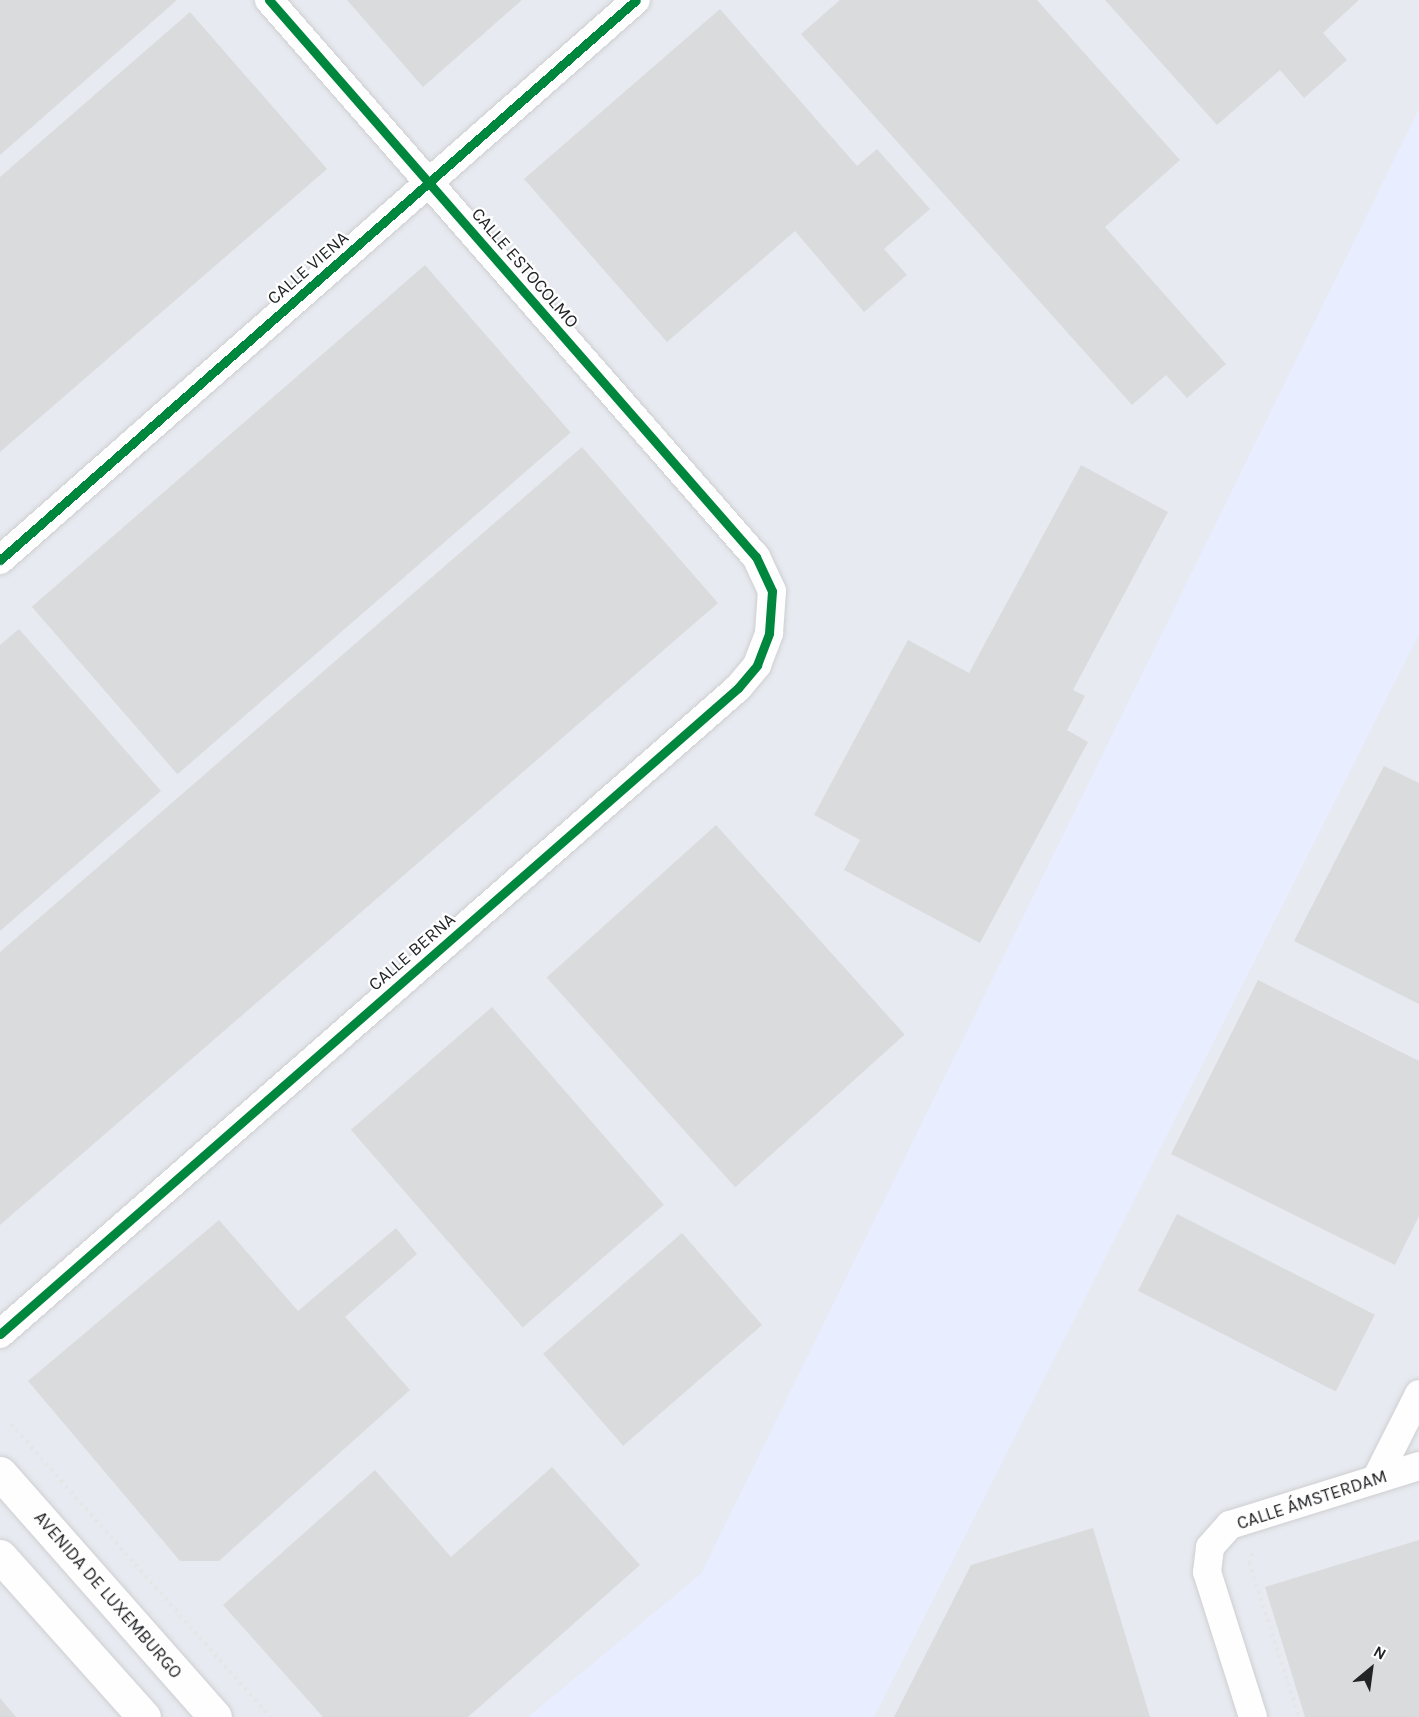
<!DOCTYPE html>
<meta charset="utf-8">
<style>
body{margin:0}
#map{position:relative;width:1419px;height:1717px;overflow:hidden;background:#fafbfe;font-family:Karla,sans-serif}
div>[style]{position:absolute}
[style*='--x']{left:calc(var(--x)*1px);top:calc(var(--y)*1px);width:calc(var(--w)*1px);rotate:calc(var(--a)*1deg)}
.built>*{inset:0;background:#e7eaf0;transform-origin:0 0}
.green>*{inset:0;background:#e8eeff}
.building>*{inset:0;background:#dadbdd;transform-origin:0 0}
.path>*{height:4px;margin-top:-2px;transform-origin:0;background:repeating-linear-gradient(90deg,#e6e6e6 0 3px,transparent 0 7.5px)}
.roads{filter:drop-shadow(0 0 2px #cecfd1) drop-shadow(0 0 2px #cecfd1)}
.minor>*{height:28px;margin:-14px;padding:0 14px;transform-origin:14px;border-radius:14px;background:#fefeff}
.secondary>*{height:33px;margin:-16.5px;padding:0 16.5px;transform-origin:16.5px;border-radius:16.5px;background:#fefeff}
.cycleway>*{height:9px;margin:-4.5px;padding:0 4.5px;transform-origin:4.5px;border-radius:4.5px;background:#00873e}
span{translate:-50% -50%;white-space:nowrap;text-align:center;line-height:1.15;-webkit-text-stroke:4.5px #fff;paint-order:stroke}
.street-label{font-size:18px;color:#232426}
.north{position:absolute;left:1341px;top:1639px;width:60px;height:60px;-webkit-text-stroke:4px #fff;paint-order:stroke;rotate:29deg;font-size:16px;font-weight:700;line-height:24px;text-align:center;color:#232426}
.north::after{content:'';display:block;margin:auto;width:21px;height:27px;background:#232426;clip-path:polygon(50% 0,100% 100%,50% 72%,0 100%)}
</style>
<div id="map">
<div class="built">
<div style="left:0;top:0;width:1419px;height:1717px"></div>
</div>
<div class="green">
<div style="clip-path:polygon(1419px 109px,1419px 634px,874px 1717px,528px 1717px,701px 1574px)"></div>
</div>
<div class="building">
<div style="clip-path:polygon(0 0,177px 0,0 155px)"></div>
<div style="clip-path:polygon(347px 0,522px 0,423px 87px)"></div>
<div style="clip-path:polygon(840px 0,1037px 0,1180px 160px,1105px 227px,1226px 364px,1187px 398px,1166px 375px,1132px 405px,801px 34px)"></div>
<div style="clip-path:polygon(1105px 0,1359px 0,1323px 33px,1347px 60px,1304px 98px,1280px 70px,1217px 125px)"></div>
<div style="clip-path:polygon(720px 9px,857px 166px,877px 149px,930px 209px,884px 249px,907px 275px,864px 312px,795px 231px,667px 342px,524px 179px)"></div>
<div style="clip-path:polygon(190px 12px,327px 169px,0 452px,0 177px)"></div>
<div style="left:425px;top:265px;width:222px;height:521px;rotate:49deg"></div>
<div style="clip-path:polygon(582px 447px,718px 603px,0 1225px,0 952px)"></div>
<div style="clip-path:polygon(1081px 465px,1168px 512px,1073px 690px,1085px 696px,1067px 730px,1088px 742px,980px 943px,844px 870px,860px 840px,814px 815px,908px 640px,969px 673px)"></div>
<div style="clip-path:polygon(19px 629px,161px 791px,0 931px,0 645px)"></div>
<div style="clip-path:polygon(1384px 766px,1419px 783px,1419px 1004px,1294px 941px)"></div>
<div style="left:716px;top:825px;width:282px;height:228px;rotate:48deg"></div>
<div style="clip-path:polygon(1258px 980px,1419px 1061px,1419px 1216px,1395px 1265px,1171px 1154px)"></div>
<div style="left:492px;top:1007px;width:262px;height:187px;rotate:49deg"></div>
<div style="left:1177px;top:1214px;width:222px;height:86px;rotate:27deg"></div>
<div style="clip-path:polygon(219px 1220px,298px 1311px,396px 1228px,417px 1254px,345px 1317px,410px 1390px,219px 1561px,180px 1561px,28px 1381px)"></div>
<div style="left:682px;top:1233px;width:122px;height:184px;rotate:49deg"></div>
<div style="clip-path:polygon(552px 1467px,640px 1565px,468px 1717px,323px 1717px,223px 1605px,375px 1470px,451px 1557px)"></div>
<div style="clip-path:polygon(1093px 1528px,1150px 1717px,894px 1717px,971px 1565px)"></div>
<div style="clip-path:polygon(1419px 1540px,1419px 1717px,1305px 1717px,1265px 1587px)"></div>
<div style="clip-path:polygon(0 1698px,16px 1717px,0 1717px)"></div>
</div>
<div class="path">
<div style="--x:11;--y:1424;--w:391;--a:48.5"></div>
<div style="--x:1252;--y:1553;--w:9;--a:108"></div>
<div style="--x:1249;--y:1562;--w:163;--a:72.1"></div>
</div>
<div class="roads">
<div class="minor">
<div style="--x:0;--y:560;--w:847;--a:-41.36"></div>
<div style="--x:0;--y:1334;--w:981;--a:-41.2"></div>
<div style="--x:738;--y:688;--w:30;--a:-50"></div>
<div style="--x:757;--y:665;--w:34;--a:-69"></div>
<div style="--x:769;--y:633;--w:42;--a:-85.9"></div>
<div style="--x:772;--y:591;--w:38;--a:-115"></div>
<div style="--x:756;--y:557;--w:740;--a:-131.16"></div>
<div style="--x:1376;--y:1479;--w:95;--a:-63.2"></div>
<div style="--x:1253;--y:1717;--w:152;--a:-107.6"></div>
<div style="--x:1207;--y:1572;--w:25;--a:-83"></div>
<div style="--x:1210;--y:1547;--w:30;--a:-48"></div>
<div style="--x:1230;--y:1525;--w:198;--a:-17.3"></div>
</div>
<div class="secondary">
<div style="--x:0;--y:1473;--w:325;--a:48.6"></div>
<div style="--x:0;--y:1556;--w:216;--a:48.2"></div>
</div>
</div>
<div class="cycleway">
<div style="--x:0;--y:560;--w:847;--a:-41.36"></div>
<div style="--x:0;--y:1334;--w:981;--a:-41.2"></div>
<div style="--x:738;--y:688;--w:30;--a:-50"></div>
<div style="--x:757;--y:665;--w:34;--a:-69"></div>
<div style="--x:769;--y:633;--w:42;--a:-85.9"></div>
<div style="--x:772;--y:591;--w:38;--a:-115"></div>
<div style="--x:756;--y:557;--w:740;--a:-131.16"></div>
</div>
<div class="street-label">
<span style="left:308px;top:268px;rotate:-41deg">CALLE VIENA</span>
<span style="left:525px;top:268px;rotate:49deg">CALLE ESTOCOLMO</span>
<span style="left:412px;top:952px;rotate:-41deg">CALLE BERNA</span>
<span style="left:1312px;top:1500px;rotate:-18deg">CALLE ÁMSTERDAM</span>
<span style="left:108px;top:1595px;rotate:49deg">AVENIDA DE LUXEMBURGO</span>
</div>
<div class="north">N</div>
</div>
